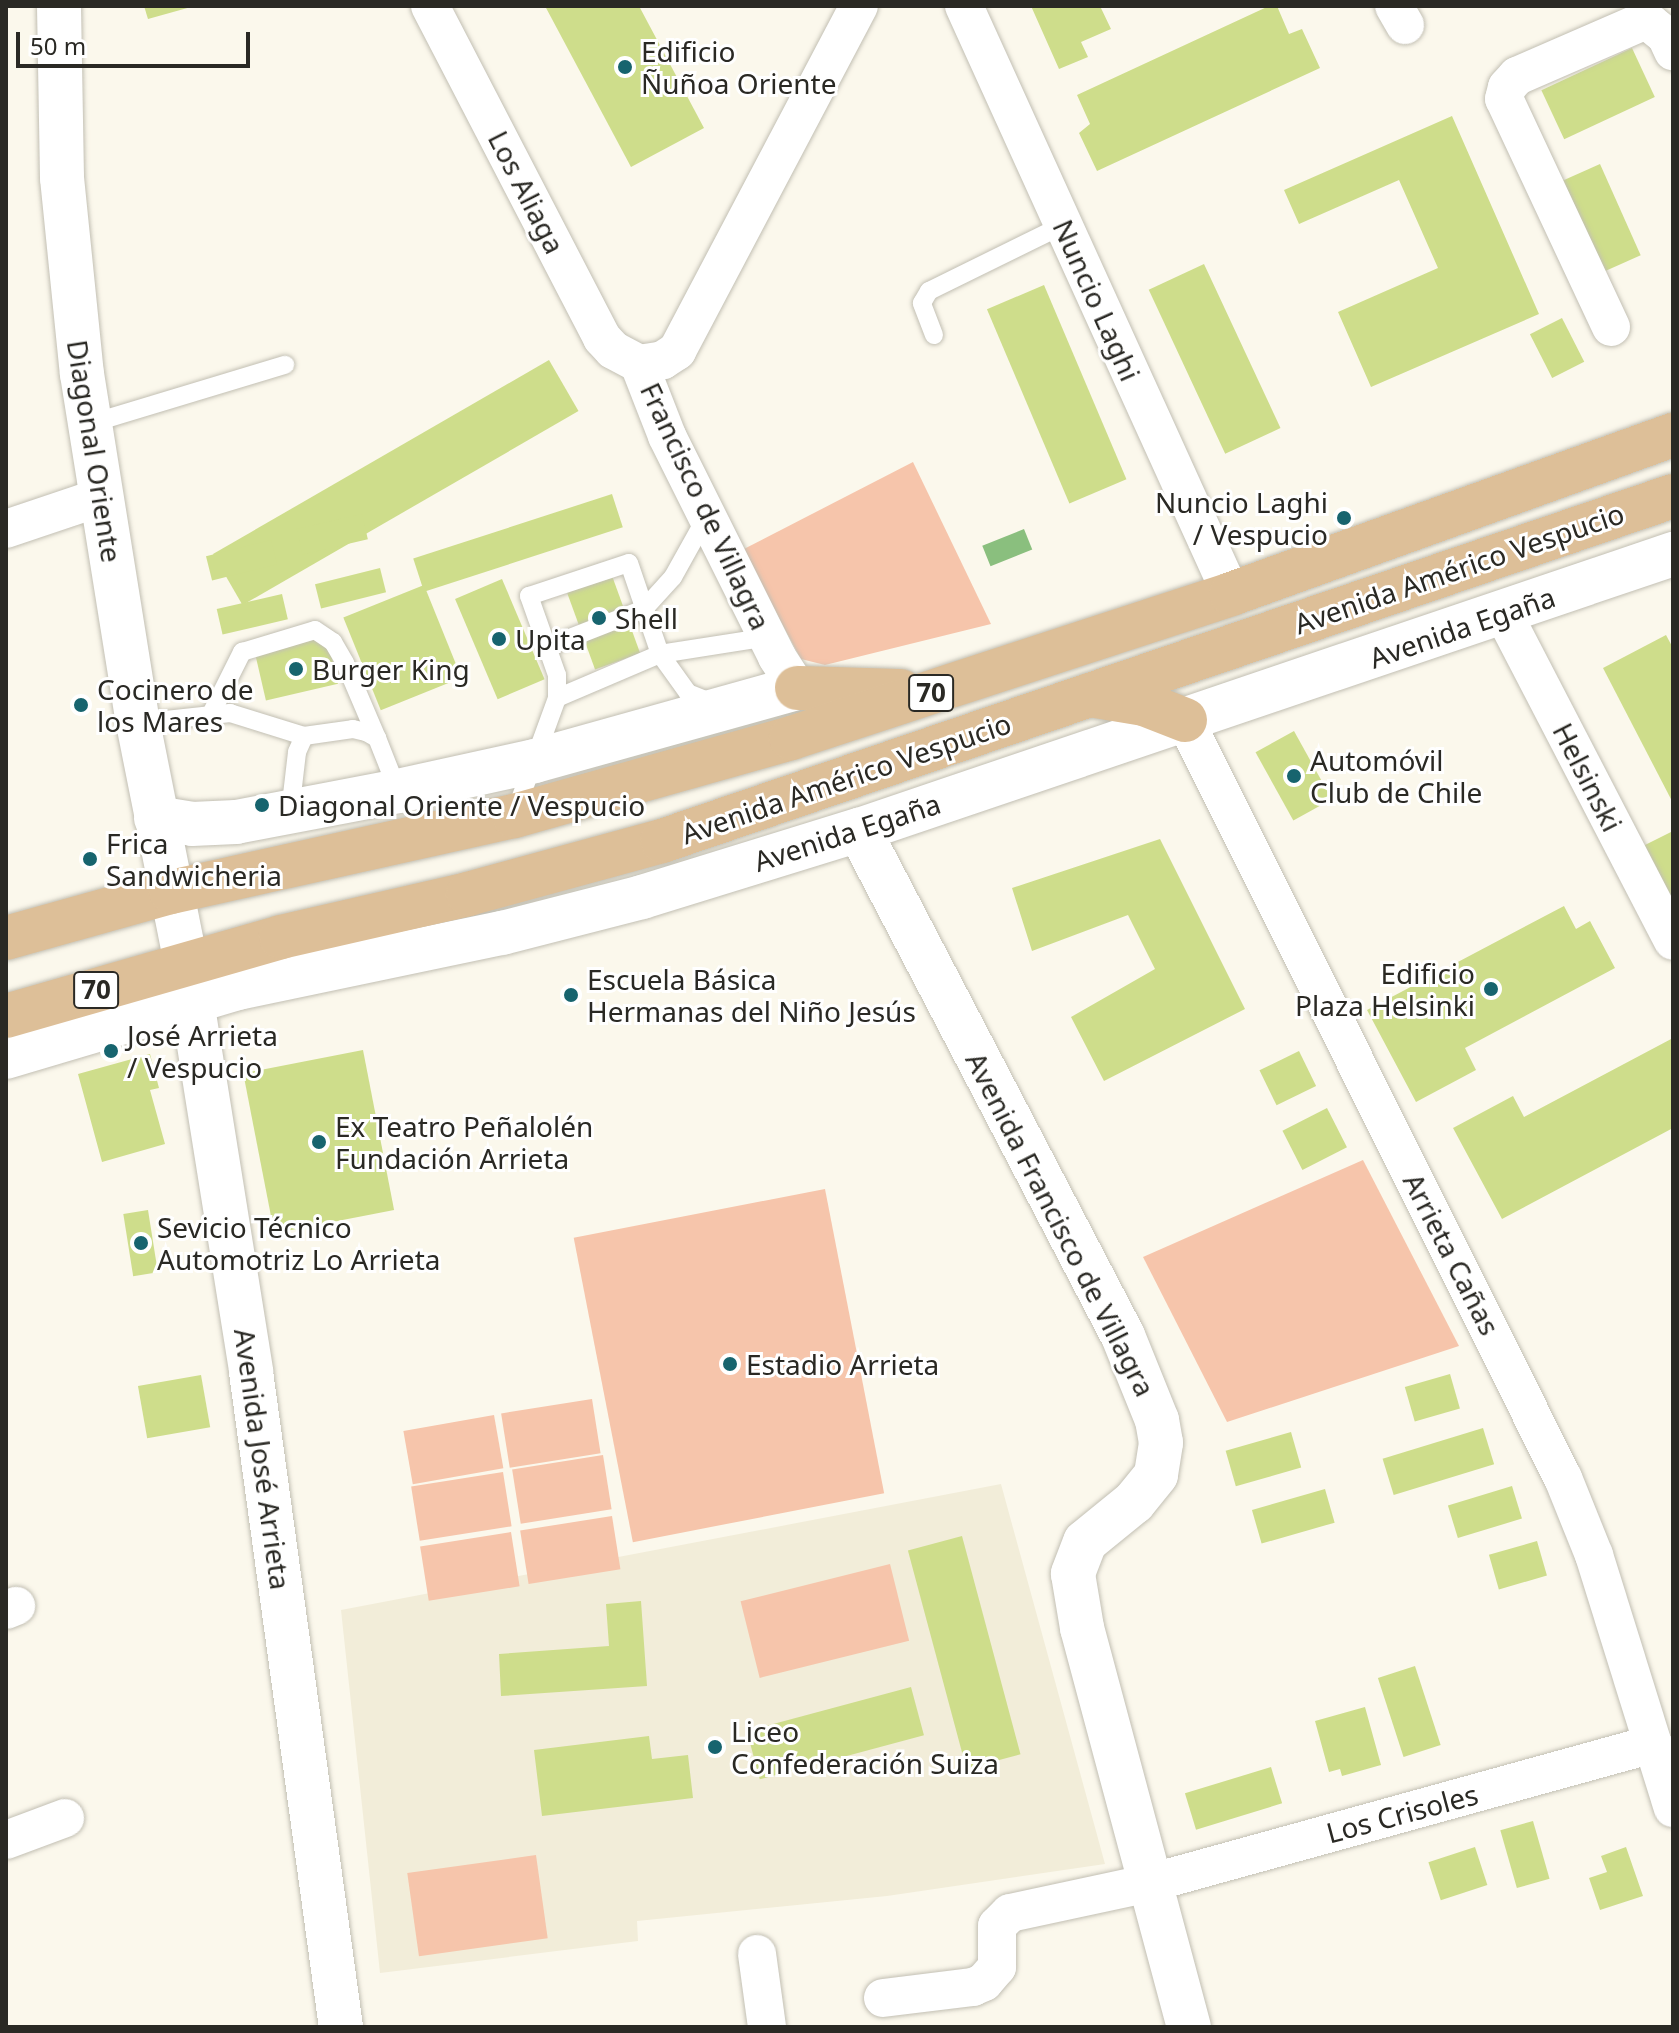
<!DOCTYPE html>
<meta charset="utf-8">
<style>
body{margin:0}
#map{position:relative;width:1679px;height:2033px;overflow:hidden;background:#fbf8ec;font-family:"Noto Sans",sans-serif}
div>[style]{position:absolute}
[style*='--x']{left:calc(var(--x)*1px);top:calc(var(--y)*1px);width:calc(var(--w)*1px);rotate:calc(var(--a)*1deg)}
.built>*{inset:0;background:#f2edd9}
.green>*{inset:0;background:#f6c5ab;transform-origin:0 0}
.water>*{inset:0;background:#8abf7e;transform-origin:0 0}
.building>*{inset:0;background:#cedd8b;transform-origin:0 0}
.roads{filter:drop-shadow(0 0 2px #c2bfb3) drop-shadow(0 0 2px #c2bfb3)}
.service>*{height:18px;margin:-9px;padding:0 9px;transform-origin:9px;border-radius:9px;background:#fff}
.minor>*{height:38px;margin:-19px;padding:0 19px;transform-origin:19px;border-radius:19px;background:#fff}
.tertiary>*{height:44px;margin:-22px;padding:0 22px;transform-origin:22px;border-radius:22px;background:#fff}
.secondary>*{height:44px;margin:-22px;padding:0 22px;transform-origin:22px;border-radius:22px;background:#fff}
.primary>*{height:44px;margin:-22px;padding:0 22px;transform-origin:22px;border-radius:22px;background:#ddbf98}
.dots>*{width:22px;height:22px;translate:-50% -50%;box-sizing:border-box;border:4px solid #fff;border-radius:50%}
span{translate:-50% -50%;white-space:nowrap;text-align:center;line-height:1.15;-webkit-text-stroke:6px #fff;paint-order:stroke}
.shield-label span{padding:2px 6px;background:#fff;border:2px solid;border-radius:6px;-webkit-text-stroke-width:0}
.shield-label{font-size:26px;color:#2a2924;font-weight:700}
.poi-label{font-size:28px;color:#2a2924}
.left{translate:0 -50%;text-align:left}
.right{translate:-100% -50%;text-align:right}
.street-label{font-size:28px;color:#2a2924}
.frame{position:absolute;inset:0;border:8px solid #2a2924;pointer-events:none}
.scale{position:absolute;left:16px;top:32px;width:234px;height:36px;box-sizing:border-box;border:4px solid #2a2924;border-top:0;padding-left:10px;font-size:24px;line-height:28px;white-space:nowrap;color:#2a2924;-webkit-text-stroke:6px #fff;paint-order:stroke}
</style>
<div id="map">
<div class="built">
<div style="clip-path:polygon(1001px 1484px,1105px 1864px,887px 1896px,637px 1921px,638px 1941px,380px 1973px,341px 1610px)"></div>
</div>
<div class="green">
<div style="clip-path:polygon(913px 462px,991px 624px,825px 665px,801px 659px,742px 550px)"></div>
<div style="clip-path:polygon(1363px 1160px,1459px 1346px,1227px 1422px,1143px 1257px)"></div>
<div style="left:825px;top:1189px;width:310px;height:256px;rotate:79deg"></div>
<div style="left:592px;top:1399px;width:55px;height:92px;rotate:81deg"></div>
<div style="left:494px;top:1415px;width:54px;height:92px;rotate:80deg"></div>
<div style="left:603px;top:1455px;width:55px;height:92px;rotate:81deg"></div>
<div style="left:503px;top:1472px;width:55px;height:93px;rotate:81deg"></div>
<div style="left:612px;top:1516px;width:54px;height:93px;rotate:81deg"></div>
<div style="left:511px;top:1532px;width:55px;height:92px;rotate:81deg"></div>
<div style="left:890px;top:1564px;width:79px;height:154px;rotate:76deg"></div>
<div style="left:536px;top:1855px;width:84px;height:130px;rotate:82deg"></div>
</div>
<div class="water">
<div style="left:1024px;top:529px;width:22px;height:45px;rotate:68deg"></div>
</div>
<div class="building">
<div style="clip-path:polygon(144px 6px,191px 6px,191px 7px,148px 19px)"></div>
<div style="clip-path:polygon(545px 6px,639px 6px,704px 128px,631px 167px)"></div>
<div style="clip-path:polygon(1031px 6px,1100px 6px,1111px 29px,1081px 42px,1088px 57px,1059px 69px)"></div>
<div style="clip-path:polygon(1269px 6px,1277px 6px,1289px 34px,1302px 29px,1320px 68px,1097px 171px,1079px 133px,1090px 124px,1077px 95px)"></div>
<div style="left:1632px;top:48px;width:54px;height:100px;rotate:65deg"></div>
<div style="clip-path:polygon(1452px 116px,1539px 314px,1371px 387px,1338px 312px,1438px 268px,1399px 180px,1299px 224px,1284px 190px)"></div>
<div style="left:1600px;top:164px;width:100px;height:54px;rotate:66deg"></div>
<div style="left:1204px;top:264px;width:181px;height:61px;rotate:65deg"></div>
<div style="left:1044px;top:285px;width:211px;height:62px;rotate:67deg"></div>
<div style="left:1562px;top:318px;width:49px;height:36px;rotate:63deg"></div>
<div style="left:549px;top:360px;width:59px;height:388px;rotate:60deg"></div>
<div style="left:612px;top:494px;width:35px;height:209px;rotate:72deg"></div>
<div style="left:362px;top:514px;width:26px;height:67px;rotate:77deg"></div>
<div style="left:271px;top:540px;width:25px;height:67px;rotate:76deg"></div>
<div style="left:607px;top:562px;width:97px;height:48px;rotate:70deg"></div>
<div style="left:380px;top:568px;width:25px;height:67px;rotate:76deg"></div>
<div style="left:502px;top:579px;width:109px;height:51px;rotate:67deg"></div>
<div style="left:424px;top:585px;width:100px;height:87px;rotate:68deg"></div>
<div style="left:282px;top:594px;width:26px;height:67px;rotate:77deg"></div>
<div style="clip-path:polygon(1666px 635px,1673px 648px,1673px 803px,1603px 668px)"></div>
<div style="left:327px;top:636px;width:49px;height:74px;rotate:77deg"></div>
<div style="left:1294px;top:731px;width:78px;height:44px;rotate:61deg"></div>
<div style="clip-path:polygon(1673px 831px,1673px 913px,1639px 848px)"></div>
<div style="clip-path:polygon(1160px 839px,1245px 1009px,1104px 1081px,1071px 1017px,1155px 969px,1128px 915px,1032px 951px,1012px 888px)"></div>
<div style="clip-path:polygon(1564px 906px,1576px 929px,1590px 921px,1615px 968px,1465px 1048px,1476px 1070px,1416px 1102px,1367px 1010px)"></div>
<div style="clip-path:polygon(1673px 1038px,1673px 1128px,1502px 1219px,1453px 1128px,1513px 1096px,1524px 1117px)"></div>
<div style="left:363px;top:1050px;width:163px;height:122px;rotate:79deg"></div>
<div style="left:1299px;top:1051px;width:39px;height:44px;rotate:64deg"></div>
<div style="clip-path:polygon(150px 1054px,159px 1088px,150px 1090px,165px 1144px,102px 1162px,78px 1074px)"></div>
<div style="left:1327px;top:1108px;width:44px;height:50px;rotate:63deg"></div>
<div style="left:148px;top:1210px;width:63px;height:25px;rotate:81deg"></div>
<div style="left:1450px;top:1374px;width:36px;height:47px;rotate:74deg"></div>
<div style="left:201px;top:1375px;width:53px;height:64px;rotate:80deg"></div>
<div style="left:1483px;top:1428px;width:38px;height:105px;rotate:73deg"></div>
<div style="left:1291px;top:1432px;width:37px;height:68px;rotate:74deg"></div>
<div style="left:1512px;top:1486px;width:34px;height:67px;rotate:73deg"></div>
<div style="left:1325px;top:1489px;width:35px;height:76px;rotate:74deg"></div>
<div style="left:962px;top:1536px;width:226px;height:56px;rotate:75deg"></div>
<div style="left:1537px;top:1541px;width:36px;height:50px;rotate:74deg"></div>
<div style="clip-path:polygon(641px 1601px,647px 1686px,501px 1696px,499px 1654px,609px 1646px,606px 1604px)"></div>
<div style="left:1415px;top:1666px;width:83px;height:39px;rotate:72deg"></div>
<div style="left:911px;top:1687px;width:50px;height:170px;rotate:75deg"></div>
<div style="clip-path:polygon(1365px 1707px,1381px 1765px,1342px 1776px,1340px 1769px,1329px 1772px,1315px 1721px)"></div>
<div style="clip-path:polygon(649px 1736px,652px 1759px,688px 1755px,693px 1798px,542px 1816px,534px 1750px)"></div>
<div style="left:1271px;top:1767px;width:38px;height:90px;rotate:73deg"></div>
<div style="left:1533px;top:1821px;width:60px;height:34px;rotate:74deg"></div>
<div style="left:1475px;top:1847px;width:40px;height:49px;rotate:72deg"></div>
<div style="clip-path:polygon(1626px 1847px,1643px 1896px,1600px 1910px,1589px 1878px,1607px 1872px,1601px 1856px)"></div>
</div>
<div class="roads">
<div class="service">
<div style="--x:934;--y:335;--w:34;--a:-111"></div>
<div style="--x:922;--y:303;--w:14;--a:-60"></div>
<div style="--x:929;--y:291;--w:149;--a:-26.2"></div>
<div style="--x:89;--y:424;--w:205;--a:-16.8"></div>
<div style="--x:547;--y:647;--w:104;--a:-21.4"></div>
<div style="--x:644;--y:609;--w:43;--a:-47.8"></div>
<div style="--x:673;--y:577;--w:70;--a:-60.9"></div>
<div style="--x:557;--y:698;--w:112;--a:-23.1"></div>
<div style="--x:660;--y:654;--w:109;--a:-8.9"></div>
<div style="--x:210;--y:716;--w:72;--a:-63.4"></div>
<div style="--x:242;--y:652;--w:76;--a:-16.8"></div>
<div style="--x:315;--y:630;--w:22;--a:34"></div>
<div style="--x:333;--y:642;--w:24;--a:60"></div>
<div style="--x:345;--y:663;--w:82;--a:66.9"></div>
<div style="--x:138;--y:723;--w:93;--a:-6.2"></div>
<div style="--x:230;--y:713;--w:77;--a:17.3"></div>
<div style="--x:304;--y:736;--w:49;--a:-8.1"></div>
<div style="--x:353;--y:729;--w:13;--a:13"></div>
<div style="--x:366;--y:732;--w:13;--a:29"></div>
<div style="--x:377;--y:738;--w:57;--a:68.4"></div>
<div style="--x:290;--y:812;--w:60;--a:-83.3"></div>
<div style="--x:297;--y:752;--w:17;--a:-66"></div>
<div style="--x:515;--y:813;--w:122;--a:-69.9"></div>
<div style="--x:557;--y:698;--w:23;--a:-90"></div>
<div style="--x:557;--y:675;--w:84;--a:-109.5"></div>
<div style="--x:529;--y:596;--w:105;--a:-18.3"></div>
<div style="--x:629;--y:563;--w:96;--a:71.2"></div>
<div style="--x:660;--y:654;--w:48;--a:54.3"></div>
<div style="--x:688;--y:693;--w:29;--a:22"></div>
</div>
<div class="minor">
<div style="--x:430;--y:6;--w:374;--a:62.6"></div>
<div style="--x:602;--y:338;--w:16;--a:47"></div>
<div style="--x:613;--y:350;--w:30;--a:28"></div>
<div style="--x:964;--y:6;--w:646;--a:65.58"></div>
<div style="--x:1394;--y:6;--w:22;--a:60"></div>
<div style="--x:1611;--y:327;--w:252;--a:-115.1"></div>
<div style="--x:1504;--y:99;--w:12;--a:-76"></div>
<div style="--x:1507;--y:87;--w:15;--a:-48"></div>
<div style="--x:1517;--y:76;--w:133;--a:-23.5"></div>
<div style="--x:1639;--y:23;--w:11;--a:0"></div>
<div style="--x:1650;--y:23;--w:21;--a:39"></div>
<div style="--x:1666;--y:36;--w:17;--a:65"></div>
<div style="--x:639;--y:364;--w:24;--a:-9"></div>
<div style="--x:663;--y:360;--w:17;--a:-33"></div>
<div style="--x:677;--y:351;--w:390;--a:-62.2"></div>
<div style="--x:639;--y:364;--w:77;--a:68.7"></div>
<div style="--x:667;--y:436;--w:247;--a:63.5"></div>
<div style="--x:777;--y:657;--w:37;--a:57"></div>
<div style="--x:6;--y:529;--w:100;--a:-18.6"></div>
<div style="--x:1503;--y:613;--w:369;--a:62.6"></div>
<div style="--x:1185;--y:720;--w:847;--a:63.5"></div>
<div style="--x:1563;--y:1478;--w:83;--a:68.1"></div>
<div style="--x:1594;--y:1555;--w:265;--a:72.7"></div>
<div style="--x:6;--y:1610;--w:11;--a:-22"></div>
<div style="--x:6;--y:1840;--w:63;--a:-20.4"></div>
<div style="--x:757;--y:1954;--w:74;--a:82.2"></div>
<div style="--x:883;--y:1998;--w:91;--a:-7"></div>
<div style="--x:973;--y:1987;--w:12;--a:-24"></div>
<div style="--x:984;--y:1982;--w:20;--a:-49"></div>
<div style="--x:997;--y:1967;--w:41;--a:-90"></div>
<div style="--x:997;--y:1926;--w:18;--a:-45"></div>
<div style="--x:1010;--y:1913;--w:143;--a:-12.1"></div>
<div style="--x:1150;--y:1883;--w:522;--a:-15.45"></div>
</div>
<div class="tertiary">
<div style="--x:156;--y:818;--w:36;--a:9"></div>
<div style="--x:192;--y:824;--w:44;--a:-2.6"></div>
<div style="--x:236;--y:822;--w:165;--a:-10.8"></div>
<div style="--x:398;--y:791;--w:140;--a:-12.4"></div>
<div style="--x:535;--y:761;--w:272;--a:-15.6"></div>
<div style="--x:859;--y:830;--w:571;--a:62.45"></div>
<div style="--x:1123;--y:1336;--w:91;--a:68"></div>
<div style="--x:1157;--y:1420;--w:23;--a:80"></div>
<div style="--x:1161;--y:1443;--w:32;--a:99"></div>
<div style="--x:1156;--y:1475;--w:35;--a:129"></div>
<div style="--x:1134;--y:1502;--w:63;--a:140.8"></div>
<div style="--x:1085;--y:1542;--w:34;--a:111"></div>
<div style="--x:1073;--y:1574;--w:55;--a:80.5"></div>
<div style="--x:1082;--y:1628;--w:413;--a:75"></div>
<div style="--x:6;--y:1057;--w:242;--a:-16.6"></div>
<div style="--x:238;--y:988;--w:270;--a:-11.8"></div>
<div style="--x:502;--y:933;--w:145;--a:-14.4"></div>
<div style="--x:642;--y:897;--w:227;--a:-17.2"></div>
<div style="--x:859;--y:830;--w:860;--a:-18.73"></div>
</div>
<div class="secondary">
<div style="--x:59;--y:6;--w:172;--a:89"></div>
<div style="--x:62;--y:178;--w:197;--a:84.2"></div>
<div style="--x:82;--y:374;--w:353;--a:80.9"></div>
<div style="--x:138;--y:723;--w:246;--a:78.7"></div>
<div style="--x:186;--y:964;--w:413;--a:80.9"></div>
<div style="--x:251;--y:1372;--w:661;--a:82.18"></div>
</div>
<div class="primary">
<div style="--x:797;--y:688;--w:104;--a:1.7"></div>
<div style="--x:1090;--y:695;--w:55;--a:9.5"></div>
<div style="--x:1144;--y:704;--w:44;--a:21.3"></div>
<div style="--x:6;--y:938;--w:171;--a:-15.6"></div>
<div style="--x:171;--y:892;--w:351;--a:-12.5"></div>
<div style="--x:514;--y:816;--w:288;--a:-15.7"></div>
<div style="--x:791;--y:738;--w:463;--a:-18.1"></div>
<div style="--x:1231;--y:594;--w:470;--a:-19.8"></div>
<div style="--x:6;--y:1016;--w:286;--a:-16"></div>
<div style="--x:281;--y:937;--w:192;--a:-12.9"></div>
<div style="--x:468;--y:894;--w:201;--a:-15.3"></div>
<div style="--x:662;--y:841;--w:1068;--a:-18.84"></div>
</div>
</div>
<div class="dots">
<div style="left:625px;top:67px;background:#17646e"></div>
<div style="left:1344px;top:518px;background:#17646e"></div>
<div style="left:599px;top:618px;background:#17646e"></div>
<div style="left:499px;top:639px;background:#17646e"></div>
<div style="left:296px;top:669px;background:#17646e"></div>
<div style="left:81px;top:705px;background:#17646e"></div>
<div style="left:1294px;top:776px;background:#17646e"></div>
<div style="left:262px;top:805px;background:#17646e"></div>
<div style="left:90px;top:859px;background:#17646e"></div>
<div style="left:1491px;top:989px;background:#17646e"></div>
<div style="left:571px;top:995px;background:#17646e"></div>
<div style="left:111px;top:1051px;background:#17646e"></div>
<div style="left:319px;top:1142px;background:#17646e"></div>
<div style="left:141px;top:1243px;background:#17646e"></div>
<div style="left:730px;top:1364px;background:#17646e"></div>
<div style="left:715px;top:1747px;background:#17646e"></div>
</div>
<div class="shield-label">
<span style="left:931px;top:693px">70</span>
<span style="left:96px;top:990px">70</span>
</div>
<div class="poi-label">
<span class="left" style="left:641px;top:67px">Edificio<br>Ñuñoa Oriente</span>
<span class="right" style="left:1328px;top:518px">Nuncio Laghi<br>/ Vespucio</span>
<span class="left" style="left:615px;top:618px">Shell</span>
<span class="left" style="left:515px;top:639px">Upita</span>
<span class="left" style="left:312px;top:669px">Burger King</span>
<span class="left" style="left:97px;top:705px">Cocinero de<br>los Mares</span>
<span class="left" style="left:1310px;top:776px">Automóvil<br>Club de Chile</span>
<span class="left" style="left:278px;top:805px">Diagonal Oriente / Vespucio</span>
<span class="left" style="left:106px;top:859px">Frica<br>Sandwicheria</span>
<span class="right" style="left:1475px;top:989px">Edificio<br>Plaza Helsinki</span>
<span class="left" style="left:587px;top:995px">Escuela Básica<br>Hermanas del Niño Jesús</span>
<span class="left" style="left:127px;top:1051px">José Arrieta<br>/ Vespucio</span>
<span class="left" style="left:335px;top:1142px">Ex Teatro Peñalolén<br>Fundación Arrieta</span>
<span class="left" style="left:157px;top:1243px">Sevicio Técnico<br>Automotriz Lo Arrieta</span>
<span class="left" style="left:746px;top:1364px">Estadio Arrieta</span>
<span class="left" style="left:731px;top:1747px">Liceo<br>Confederación Suiza</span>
</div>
<div class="street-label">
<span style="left:527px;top:192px;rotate:63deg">Los Aliaga</span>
<span style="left:1097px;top:300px;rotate:66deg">Nuncio Laghi</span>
<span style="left:95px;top:451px;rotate:81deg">Diagonal Oriente</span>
<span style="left:706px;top:506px;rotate:65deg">Francisco de Villagra</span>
<span style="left:1459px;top:568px;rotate:-19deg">Avenida Américo Vespucio</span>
<span style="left:1462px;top:627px;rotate:-19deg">Avenida Egaña</span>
<span style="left:1588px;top:777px;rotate:63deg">Helsinski</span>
<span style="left:846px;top:778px;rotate:-19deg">Avenida Américo Vespucio</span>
<span style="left:847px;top:832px;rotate:-18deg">Avenida Egaña</span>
<span style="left:1061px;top:1224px;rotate:63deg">Avenida Francisco de Villagra</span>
<span style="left:1452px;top:1254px;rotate:63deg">Arrieta Cañas</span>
<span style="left:263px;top:1459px;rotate:82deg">Avenida José Arrieta</span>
<span style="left:1402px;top:1813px;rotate:-15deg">Los Crisoles</span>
</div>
<div class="frame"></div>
<div class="scale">50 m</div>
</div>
